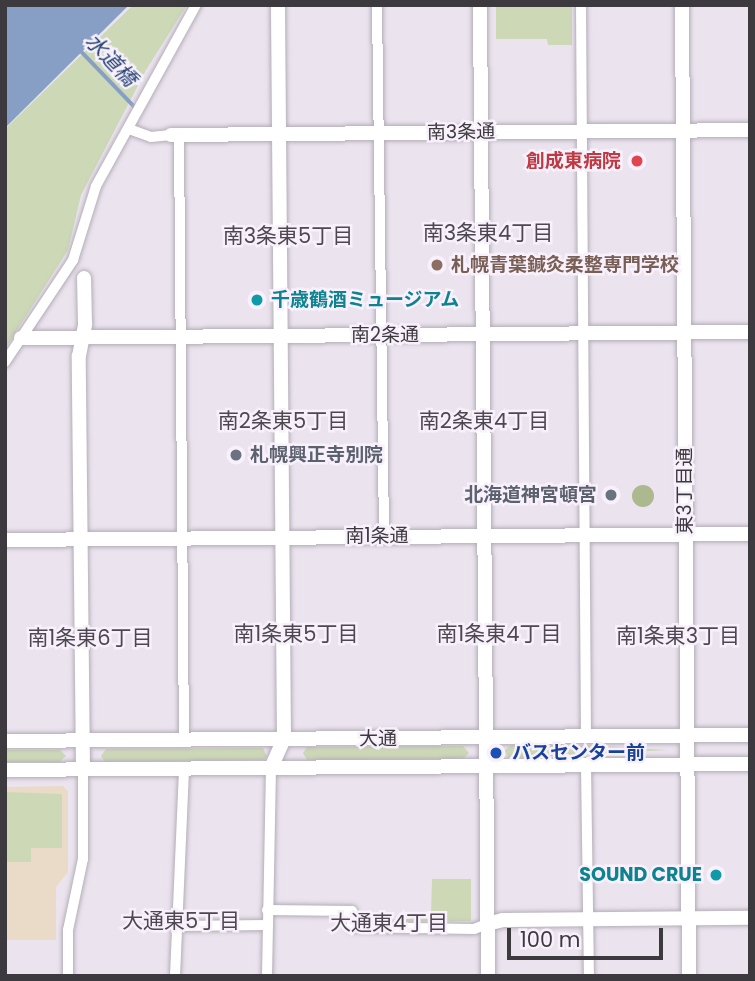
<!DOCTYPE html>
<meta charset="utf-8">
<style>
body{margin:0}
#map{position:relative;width:755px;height:981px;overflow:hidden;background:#ebe4ef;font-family:Poppins,"Noto Sans JP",sans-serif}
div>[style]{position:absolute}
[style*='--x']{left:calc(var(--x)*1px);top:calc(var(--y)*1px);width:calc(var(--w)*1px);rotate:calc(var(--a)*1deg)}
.education>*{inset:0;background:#e9dbc7}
.green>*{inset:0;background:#cdd8b7}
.forest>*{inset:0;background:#acb98e}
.round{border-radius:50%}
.water>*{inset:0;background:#889fc5}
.stream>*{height:3.5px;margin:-1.75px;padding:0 1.75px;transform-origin:1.75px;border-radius:1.75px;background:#889fc5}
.roads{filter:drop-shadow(0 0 2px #b4adb7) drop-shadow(0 0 2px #b4adb7)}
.minor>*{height:10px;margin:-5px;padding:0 5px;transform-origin:5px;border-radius:5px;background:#fff}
.tertiary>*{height:14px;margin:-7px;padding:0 7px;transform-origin:7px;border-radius:7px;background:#fff}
.dots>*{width:19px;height:19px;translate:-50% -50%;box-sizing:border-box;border:4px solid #f8f1fc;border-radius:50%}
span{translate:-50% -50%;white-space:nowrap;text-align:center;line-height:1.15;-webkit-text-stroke:5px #f8f1fc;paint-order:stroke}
.street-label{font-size:19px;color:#3d3a3f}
.health-label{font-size:19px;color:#be3a42;font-weight:700}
.right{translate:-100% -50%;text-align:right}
.education-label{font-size:19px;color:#785e54;font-weight:700}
.left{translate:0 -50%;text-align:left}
.culture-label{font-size:19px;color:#0d838f;font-weight:700}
.worship-label{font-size:19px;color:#5b616d;font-weight:700}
.transit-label{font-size:19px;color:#164399;font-weight:700}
.water-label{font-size:21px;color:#254374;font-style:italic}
.neighbourhood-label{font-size:21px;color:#4e4851}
.frame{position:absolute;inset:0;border:7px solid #3d3a3f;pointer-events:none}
.scale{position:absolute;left:507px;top:928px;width:156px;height:32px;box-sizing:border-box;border:4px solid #3d3a3f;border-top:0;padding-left:9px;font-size:21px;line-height:24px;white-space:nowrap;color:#3d3a3f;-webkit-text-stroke:5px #f8f1fc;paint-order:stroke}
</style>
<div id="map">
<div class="education">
<div style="clip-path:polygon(63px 786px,68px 791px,68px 872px,56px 887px,56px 940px,5px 940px,5px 787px)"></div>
</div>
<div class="green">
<div style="clip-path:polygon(133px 5px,187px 5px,146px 70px,81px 195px,68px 250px,5px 349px,5px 129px)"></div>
<div style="clip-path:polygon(496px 5px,572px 5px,572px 45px,548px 45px,547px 39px,496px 39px)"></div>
<div style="clip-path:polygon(511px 745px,587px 745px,667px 750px,509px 758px,504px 751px)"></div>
<div style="clip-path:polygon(463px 746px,469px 753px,463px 759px,307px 760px,303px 753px,307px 747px)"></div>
<div style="clip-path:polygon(263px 748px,267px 757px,262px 760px,105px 762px,101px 756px,106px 749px)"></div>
<div style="clip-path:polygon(5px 750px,60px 750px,66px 756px,60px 762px,5px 762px)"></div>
<div style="clip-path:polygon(5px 792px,62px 794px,62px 848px,31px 848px,31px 862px,5px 862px)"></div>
<div style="clip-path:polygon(432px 879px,471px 879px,471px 921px,399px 921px,431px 913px)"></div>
</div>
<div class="forest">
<div class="round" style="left:632px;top:485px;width:22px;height:22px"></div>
</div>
<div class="water">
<div style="clip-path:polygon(5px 5px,129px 5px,5px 128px)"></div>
</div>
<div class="stream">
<div style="--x:77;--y:47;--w:82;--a:46"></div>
</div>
<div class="roads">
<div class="minor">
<div style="--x:377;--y:5;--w:531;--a:89.24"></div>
<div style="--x:581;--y:5;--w:732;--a:89.61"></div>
<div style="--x:129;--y:129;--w:23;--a:20"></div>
<div style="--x:151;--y:137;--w:20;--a:-6"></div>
<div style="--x:179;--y:135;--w:605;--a:89.53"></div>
<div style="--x:5;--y:362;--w:123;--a:-56.3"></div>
<div style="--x:73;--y:260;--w:77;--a:-72.7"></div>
<div style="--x:96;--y:186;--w:207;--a:-61.1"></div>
<div style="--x:586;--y:765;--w:211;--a:89.2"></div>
<div style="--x:267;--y:910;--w:85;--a:0.7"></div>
<div style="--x:352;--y:911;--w:16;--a:90"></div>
<div style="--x:352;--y:927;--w:122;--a:0.9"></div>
<div style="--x:474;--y:929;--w:14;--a:-21"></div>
<div style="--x:176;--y:926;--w:91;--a:-0.6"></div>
<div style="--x:68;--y:976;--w:46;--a:-90"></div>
<div style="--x:68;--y:930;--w:73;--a:-78.1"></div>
<div style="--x:83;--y:859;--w:89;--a:-90"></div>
<div style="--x:175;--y:976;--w:208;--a:-87.5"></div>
<div style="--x:267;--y:976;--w:208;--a:-88.9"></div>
</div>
<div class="tertiary">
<div style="--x:480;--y:5;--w:971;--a:89.53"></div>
<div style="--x:682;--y:5;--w:971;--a:89.59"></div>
<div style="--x:171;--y:135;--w:579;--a:-0.49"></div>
<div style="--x:21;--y:338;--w:729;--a:-0.47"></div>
<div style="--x:5;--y:540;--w:745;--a:-0.46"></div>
<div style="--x:5;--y:741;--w:745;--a:-0.46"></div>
<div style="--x:271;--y:768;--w:32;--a:-66"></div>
<div style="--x:284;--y:739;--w:734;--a:-90.47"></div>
<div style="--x:5;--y:770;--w:745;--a:-0.46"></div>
<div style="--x:83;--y:770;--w:414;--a:-90.6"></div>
<div style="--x:79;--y:356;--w:33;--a:-79"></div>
<div style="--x:85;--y:324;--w:46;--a:-91.2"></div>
<div style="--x:487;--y:924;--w:16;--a:-14"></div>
<div style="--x:503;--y:920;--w:247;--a:-0.5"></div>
</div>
</div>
<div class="dots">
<div style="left:637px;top:161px;background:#e0444e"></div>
<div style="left:437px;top:265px;background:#8d6e63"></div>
<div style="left:257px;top:300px;background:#0f9aa8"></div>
<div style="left:236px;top:455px;background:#6b7280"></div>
<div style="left:611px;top:495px;background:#6b7280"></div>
<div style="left:496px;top:753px;background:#1a4fb4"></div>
<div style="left:716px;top:875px;background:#0f9aa8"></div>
</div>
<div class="street-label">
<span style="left:461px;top:132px;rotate:-1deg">南3条通</span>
<span style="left:385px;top:335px">南2条通</span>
<span style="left:685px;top:491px;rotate:-90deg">東3丁目通</span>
<span style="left:377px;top:536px">南1条通</span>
<span style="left:378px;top:739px">大通</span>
</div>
<div class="health-label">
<span class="right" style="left:621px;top:161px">創成東病院</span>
</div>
<div class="education-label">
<span class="left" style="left:451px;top:265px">札幌青葉鍼灸柔整専門学校</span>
</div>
<div class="culture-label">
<span class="left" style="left:271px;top:300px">千歳鶴酒ミュージアム</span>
<span class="right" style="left:702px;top:875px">SOUND CRUE</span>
</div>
<div class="worship-label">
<span class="left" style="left:250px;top:455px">札幌興正寺別院</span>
<span class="right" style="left:597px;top:495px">北海道神宮頓宮</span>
</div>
<div class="transit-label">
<span class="left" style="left:512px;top:753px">バスセンター前</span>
</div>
<div class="water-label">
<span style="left:111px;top:60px;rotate:46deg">水道橋</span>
</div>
<div class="neighbourhood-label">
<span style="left:488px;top:233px">南3条東4丁目</span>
<span style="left:288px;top:236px">南3条東5丁目</span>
<span style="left:283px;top:421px">南2条東5丁目</span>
<span style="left:484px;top:421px">南2条東4丁目</span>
<span style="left:296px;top:634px">南1条東5丁目</span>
<span style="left:499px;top:634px">南1条東4丁目</span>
<span style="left:678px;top:636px">南1条東3丁目</span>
<span style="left:90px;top:638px">南1条東6丁目</span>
<span style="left:181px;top:921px">大通東5丁目</span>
<span style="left:389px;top:923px">大通東4丁目</span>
</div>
<div class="frame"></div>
<div class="scale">100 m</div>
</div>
